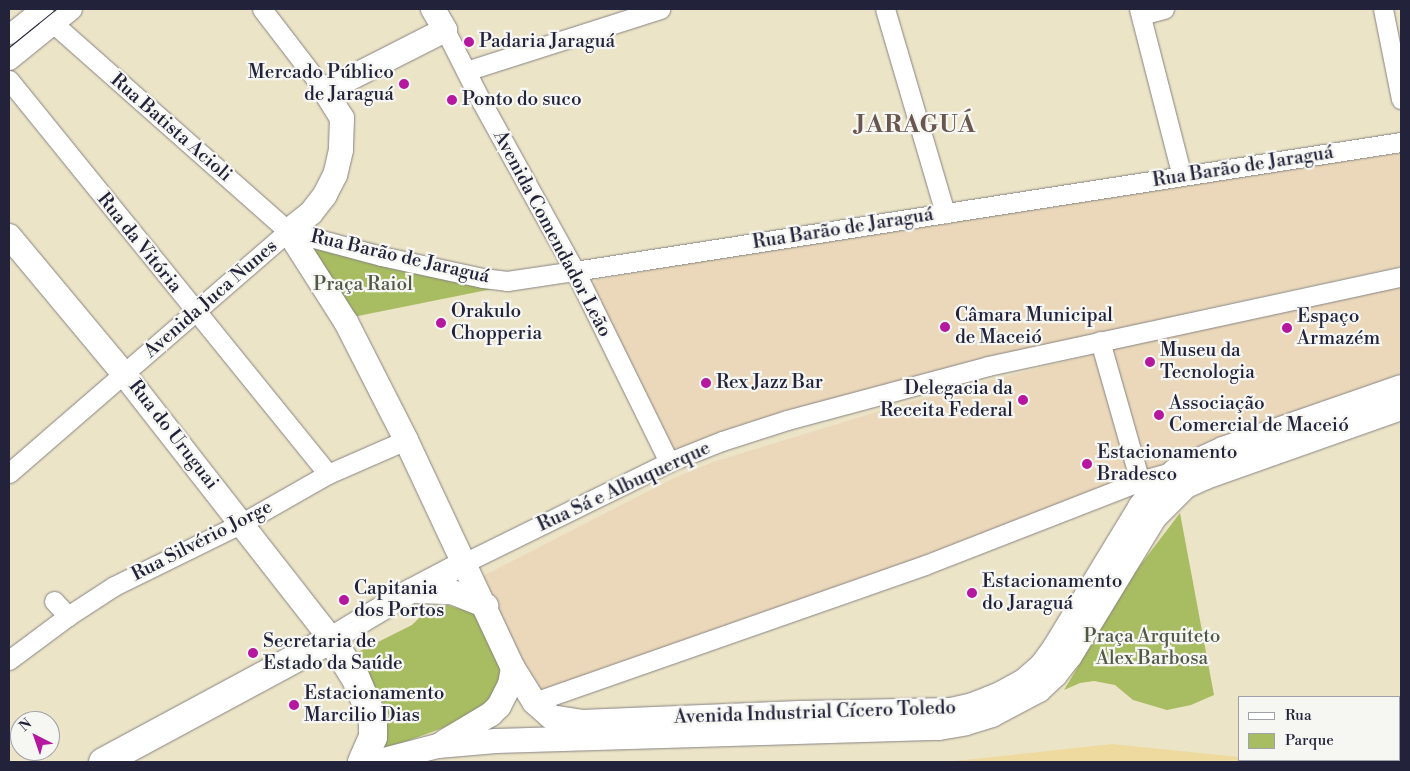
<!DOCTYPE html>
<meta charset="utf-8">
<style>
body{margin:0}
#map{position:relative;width:1410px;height:771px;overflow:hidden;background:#ece4c7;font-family:"Libre Bodoni",serif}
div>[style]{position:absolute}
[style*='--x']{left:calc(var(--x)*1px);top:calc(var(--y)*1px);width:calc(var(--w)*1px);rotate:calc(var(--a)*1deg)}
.built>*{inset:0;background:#ebd8ba}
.green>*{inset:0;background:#a8bc61}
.sand>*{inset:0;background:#eeda9e}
.roads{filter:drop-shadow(0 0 1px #878381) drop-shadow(0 0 1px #878381)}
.minor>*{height:19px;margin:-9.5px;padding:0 9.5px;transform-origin:9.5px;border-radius:9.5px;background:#fff}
.major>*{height:24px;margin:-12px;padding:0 12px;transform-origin:12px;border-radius:12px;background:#fff}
.highway>*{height:28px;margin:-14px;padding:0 14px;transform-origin:14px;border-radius:14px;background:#fff}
.tram>*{height:1px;margin:-0.5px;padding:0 0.5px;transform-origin:0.5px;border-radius:0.5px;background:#22223b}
.dots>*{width:14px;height:14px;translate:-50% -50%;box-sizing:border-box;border:2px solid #f6f6f2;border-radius:50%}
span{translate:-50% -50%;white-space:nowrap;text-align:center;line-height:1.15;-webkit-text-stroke:4.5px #f6f6f2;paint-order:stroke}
.poi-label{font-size:19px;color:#22223b}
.left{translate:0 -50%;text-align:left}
.right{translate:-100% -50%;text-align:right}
.street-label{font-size:19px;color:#22223b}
.park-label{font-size:19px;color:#515848}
.district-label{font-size:24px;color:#69564f;font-weight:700;letter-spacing:1px}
.frame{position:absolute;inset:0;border:10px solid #22223b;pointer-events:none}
.legend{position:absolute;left:1238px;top:696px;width:162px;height:65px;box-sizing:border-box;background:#f6f6f2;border:1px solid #a1a1a9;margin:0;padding:6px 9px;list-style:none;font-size:15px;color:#22223b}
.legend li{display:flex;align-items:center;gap:10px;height:25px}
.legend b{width:25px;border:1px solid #a1a1a9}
.north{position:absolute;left:10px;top:711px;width:50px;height:50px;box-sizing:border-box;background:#f6f6f2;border:1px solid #a1a1a9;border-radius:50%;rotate:319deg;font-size:14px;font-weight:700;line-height:20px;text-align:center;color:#22223b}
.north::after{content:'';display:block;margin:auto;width:18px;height:22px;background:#b5179e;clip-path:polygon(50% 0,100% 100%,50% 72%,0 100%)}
</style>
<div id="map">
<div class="built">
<div style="clip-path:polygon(1401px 153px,1401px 266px,1198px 310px,977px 367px,676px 457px,591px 287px,596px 280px,786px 246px,1190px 181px)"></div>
<div style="clip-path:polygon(1401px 284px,1401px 384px,541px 696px,479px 578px,674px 478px,713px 462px,896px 406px,992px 380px,1215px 323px)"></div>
</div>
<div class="green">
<div style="clip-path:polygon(303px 241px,497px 288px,348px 318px)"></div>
<div style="clip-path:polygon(1180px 513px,1214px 695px,1191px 705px,1167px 710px,1133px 700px,1115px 685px,1094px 681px,1080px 683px,1064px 690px,1135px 572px)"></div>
<div style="clip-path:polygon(447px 605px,477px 614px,503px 668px,496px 690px,478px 715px,380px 751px,389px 716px,376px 689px,354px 654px,412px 625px,426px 611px)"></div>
</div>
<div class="sand">
<div style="clip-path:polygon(1112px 744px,1239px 757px,1239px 760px,1286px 762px,946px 762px)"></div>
</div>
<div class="roads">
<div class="minor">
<div style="--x:37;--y:9;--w:335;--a:41.5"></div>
<div style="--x:288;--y:231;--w:96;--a:15"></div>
<div style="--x:381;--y:256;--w:104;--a:12.2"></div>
<div style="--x:483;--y:278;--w:24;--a:7"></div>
<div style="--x:507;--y:281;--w:69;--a:-8.4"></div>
<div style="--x:575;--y:271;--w:836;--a:-8.88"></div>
<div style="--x:262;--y:9;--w:103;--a:52.5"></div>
<div style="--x:885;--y:9;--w:213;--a:73.6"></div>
<div style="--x:1139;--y:9;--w:172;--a:75.6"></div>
<div style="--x:1383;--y:9;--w:92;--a:78.7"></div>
<div style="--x:1141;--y:15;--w:24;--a:-15"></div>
<div style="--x:445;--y:30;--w:80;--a:63.1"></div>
<div style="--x:481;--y:101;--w:194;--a:61.1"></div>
<div style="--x:575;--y:271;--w:213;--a:63.8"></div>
<div style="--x:9;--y:34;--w:40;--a:-39"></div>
<div style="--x:9;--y:60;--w:81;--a:-39"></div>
<div style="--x:466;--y:71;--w:204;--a:-17.7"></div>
<div style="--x:9;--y:80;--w:507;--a:51"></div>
<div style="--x:1100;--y:341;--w:146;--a:74.1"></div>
<div style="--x:9;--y:473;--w:369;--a:-40.9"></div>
<div style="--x:464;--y:563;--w:229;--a:-26.2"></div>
<div style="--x:669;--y:462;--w:57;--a:-21.6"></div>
<div style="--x:722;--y:441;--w:68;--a:-17.9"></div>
<div style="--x:787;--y:420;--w:208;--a:-15"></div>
<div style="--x:988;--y:366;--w:422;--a:-12.2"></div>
<div style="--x:54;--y:601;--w:21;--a:47"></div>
<div style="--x:9;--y:660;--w:74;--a:-36.7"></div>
<div style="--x:68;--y:616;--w:55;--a:-33.1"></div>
<div style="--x:114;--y:586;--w:143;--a:-26.2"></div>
<div style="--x:242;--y:523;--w:99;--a:-29.7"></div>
<div style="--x:328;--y:474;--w:85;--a:-23.6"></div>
<div style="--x:534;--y:702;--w:414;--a:-19.3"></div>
<div style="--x:925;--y:565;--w:231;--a:-21.3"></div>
<div style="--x:1140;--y:481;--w:33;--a:-16"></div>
</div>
<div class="major">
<div style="--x:433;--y:9;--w:24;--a:60"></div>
<div style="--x:445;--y:30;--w:135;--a:153.1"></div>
<div style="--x:325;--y:91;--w:32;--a:58"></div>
<div style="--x:342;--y:118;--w:32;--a:92"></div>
<div style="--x:341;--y:150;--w:26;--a:103"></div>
<div style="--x:335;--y:175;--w:22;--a:117"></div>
<div style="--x:325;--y:195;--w:23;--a:128"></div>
<div style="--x:311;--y:213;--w:29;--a:142"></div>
<div style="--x:288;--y:231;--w:108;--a:57.5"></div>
<div style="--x:346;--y:322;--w:132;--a:63"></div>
<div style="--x:406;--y:440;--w:252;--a:64.9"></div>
<div style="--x:513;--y:668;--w:40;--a:58"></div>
<div style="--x:534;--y:702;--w:23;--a:41"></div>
<div style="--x:551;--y:717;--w:31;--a:9"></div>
<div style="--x:582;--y:722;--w:218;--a:-2.4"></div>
<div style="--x:800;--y:713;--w:151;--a:-1.1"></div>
<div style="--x:951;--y:710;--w:23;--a:-13"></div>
<div style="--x:973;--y:705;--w:31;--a:-22"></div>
<div style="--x:1002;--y:693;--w:26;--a:-29"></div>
<div style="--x:1025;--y:680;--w:23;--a:-41"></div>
<div style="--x:1042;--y:665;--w:22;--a:-54"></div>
<div style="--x:1055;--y:647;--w:164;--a:-58.7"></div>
<div style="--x:1140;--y:507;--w:22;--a:-54"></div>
<div style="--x:1153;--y:489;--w:28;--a:-39"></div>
<div style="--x:1175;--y:471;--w:53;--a:-24.6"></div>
<div style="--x:1223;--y:449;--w:188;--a:-19.2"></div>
<div style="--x:9;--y:236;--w:180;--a:50.2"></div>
<div style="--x:124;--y:374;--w:336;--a:52"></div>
<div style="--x:331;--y:639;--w:93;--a:-31"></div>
<div style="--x:411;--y:591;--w:60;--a:-27.8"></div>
<div style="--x:415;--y:591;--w:37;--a:2"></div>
<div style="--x:452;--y:592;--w:37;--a:22"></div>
<div style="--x:444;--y:742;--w:55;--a:-30.8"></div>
<div style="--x:491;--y:714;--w:11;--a:-45"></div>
<div style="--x:499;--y:706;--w:25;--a:-63"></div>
<div style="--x:510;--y:684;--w:16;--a:-79"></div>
<div style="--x:376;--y:762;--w:64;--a:-14.5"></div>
<div style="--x:438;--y:746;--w:58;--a:-4.9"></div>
<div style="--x:496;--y:741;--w:443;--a:-1.7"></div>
<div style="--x:939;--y:728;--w:27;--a:-10"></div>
<div style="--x:966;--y:723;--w:27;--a:-17"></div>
<div style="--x:992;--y:715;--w:53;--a:-28"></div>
<div style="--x:1039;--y:690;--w:22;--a:-43"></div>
<div style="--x:1055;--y:675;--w:24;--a:-52"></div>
<div style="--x:1070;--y:656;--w:163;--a:-58.6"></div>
<div style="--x:1155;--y:517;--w:44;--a:-45"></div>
<div style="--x:1186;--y:486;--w:22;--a:-24"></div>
<div style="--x:1206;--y:477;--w:207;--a:-19.5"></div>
</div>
<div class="highway">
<div style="--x:103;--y:762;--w:259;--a:-28.3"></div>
<div style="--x:331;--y:639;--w:47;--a:58"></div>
<div style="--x:356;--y:679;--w:43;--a:67"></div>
<div style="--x:373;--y:719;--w:18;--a:90"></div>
<div style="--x:373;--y:737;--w:27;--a:114"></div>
</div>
</div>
<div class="tram">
<div style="--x:9;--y:47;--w:60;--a:-39"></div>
</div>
<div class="dots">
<div style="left:469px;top:42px;background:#b5179e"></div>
<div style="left:404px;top:84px;background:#b5179e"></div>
<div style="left:452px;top:100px;background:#b5179e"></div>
<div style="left:441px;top:323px;background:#b5179e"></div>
<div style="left:945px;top:327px;background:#b5179e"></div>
<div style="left:1287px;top:328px;background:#b5179e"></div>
<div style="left:1150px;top:362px;background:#b5179e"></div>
<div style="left:706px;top:383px;background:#b5179e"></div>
<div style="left:1023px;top:400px;background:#b5179e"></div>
<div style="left:1159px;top:415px;background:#b5179e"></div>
<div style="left:1087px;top:464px;background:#b5179e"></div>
<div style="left:972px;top:593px;background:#b5179e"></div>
<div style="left:344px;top:600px;background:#b5179e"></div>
<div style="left:253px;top:653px;background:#b5179e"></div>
<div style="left:294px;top:705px;background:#b5179e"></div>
</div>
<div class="poi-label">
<span class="left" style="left:479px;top:42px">Padaria Jaraguá</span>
<span class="right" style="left:394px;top:84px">Mercado Público<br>de Jaraguá</span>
<span class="left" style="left:462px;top:100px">Ponto do suco</span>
<span class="left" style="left:451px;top:323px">Orakulo<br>Chopperia</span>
<span class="left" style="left:955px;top:327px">Câmara Municipal<br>de Maceió</span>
<span class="left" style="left:1297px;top:328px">Espaço<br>Armazém</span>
<span class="left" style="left:1160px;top:362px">Museu da<br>Tecnologia</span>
<span class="left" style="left:716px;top:383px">Rex Jazz Bar</span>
<span class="right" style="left:1013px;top:400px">Delegacia da<br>Receita Federal</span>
<span class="left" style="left:1169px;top:415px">Associação<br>Comercial de Maceió</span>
<span class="left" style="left:1097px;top:464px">Estacionamento<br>Bradesco</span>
<span class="left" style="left:982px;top:593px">Estacionamento<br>do Jaraguá</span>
<span class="left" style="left:354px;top:600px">Capitania<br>dos Portos</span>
<span class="left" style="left:263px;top:653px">Secretaria de<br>Estado da Saúde</span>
<span class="left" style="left:304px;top:705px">Estacionamento<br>Marcilio Dias</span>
</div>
<div class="street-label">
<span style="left:171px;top:128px;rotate:41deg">Rua Batista Acioli</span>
<span style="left:1243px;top:167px;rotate:-9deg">Rua Barão de Jaraguá</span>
<span style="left:843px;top:229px;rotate:-9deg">Rua Barão de Jaraguá</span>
<span style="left:552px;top:234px;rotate:62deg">Avenida Comendador Leão</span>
<span style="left:139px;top:243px;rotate:51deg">Rua da Vitória</span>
<span style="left:400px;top:257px;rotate:13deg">Rua Barão de Jaraguá</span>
<span style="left:211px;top:299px;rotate:-41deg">Avenida Juca Nunes</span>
<span style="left:173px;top:435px;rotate:52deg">Rua do Uruguai</span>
<span style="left:624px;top:487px;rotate:-25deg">Rua Sá e Albuquerque</span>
<span style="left:202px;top:541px;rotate:-27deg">Rua Silvério Jorge</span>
<span style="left:815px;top:713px;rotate:-2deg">Avenida Industrial Cícero Toledo</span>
</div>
<div class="park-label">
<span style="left:363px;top:285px">Praça Raiol</span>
<span style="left:1152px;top:648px">Praça Arquiteto<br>Alex Barbosa</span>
</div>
<div class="district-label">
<span style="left:916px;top:126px">JARAGUÁ</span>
</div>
<div class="frame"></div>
<ul class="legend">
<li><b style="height:6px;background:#fff"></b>Rua</li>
<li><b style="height:14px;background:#a8bc61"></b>Parque</li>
</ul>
<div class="north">N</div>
</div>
